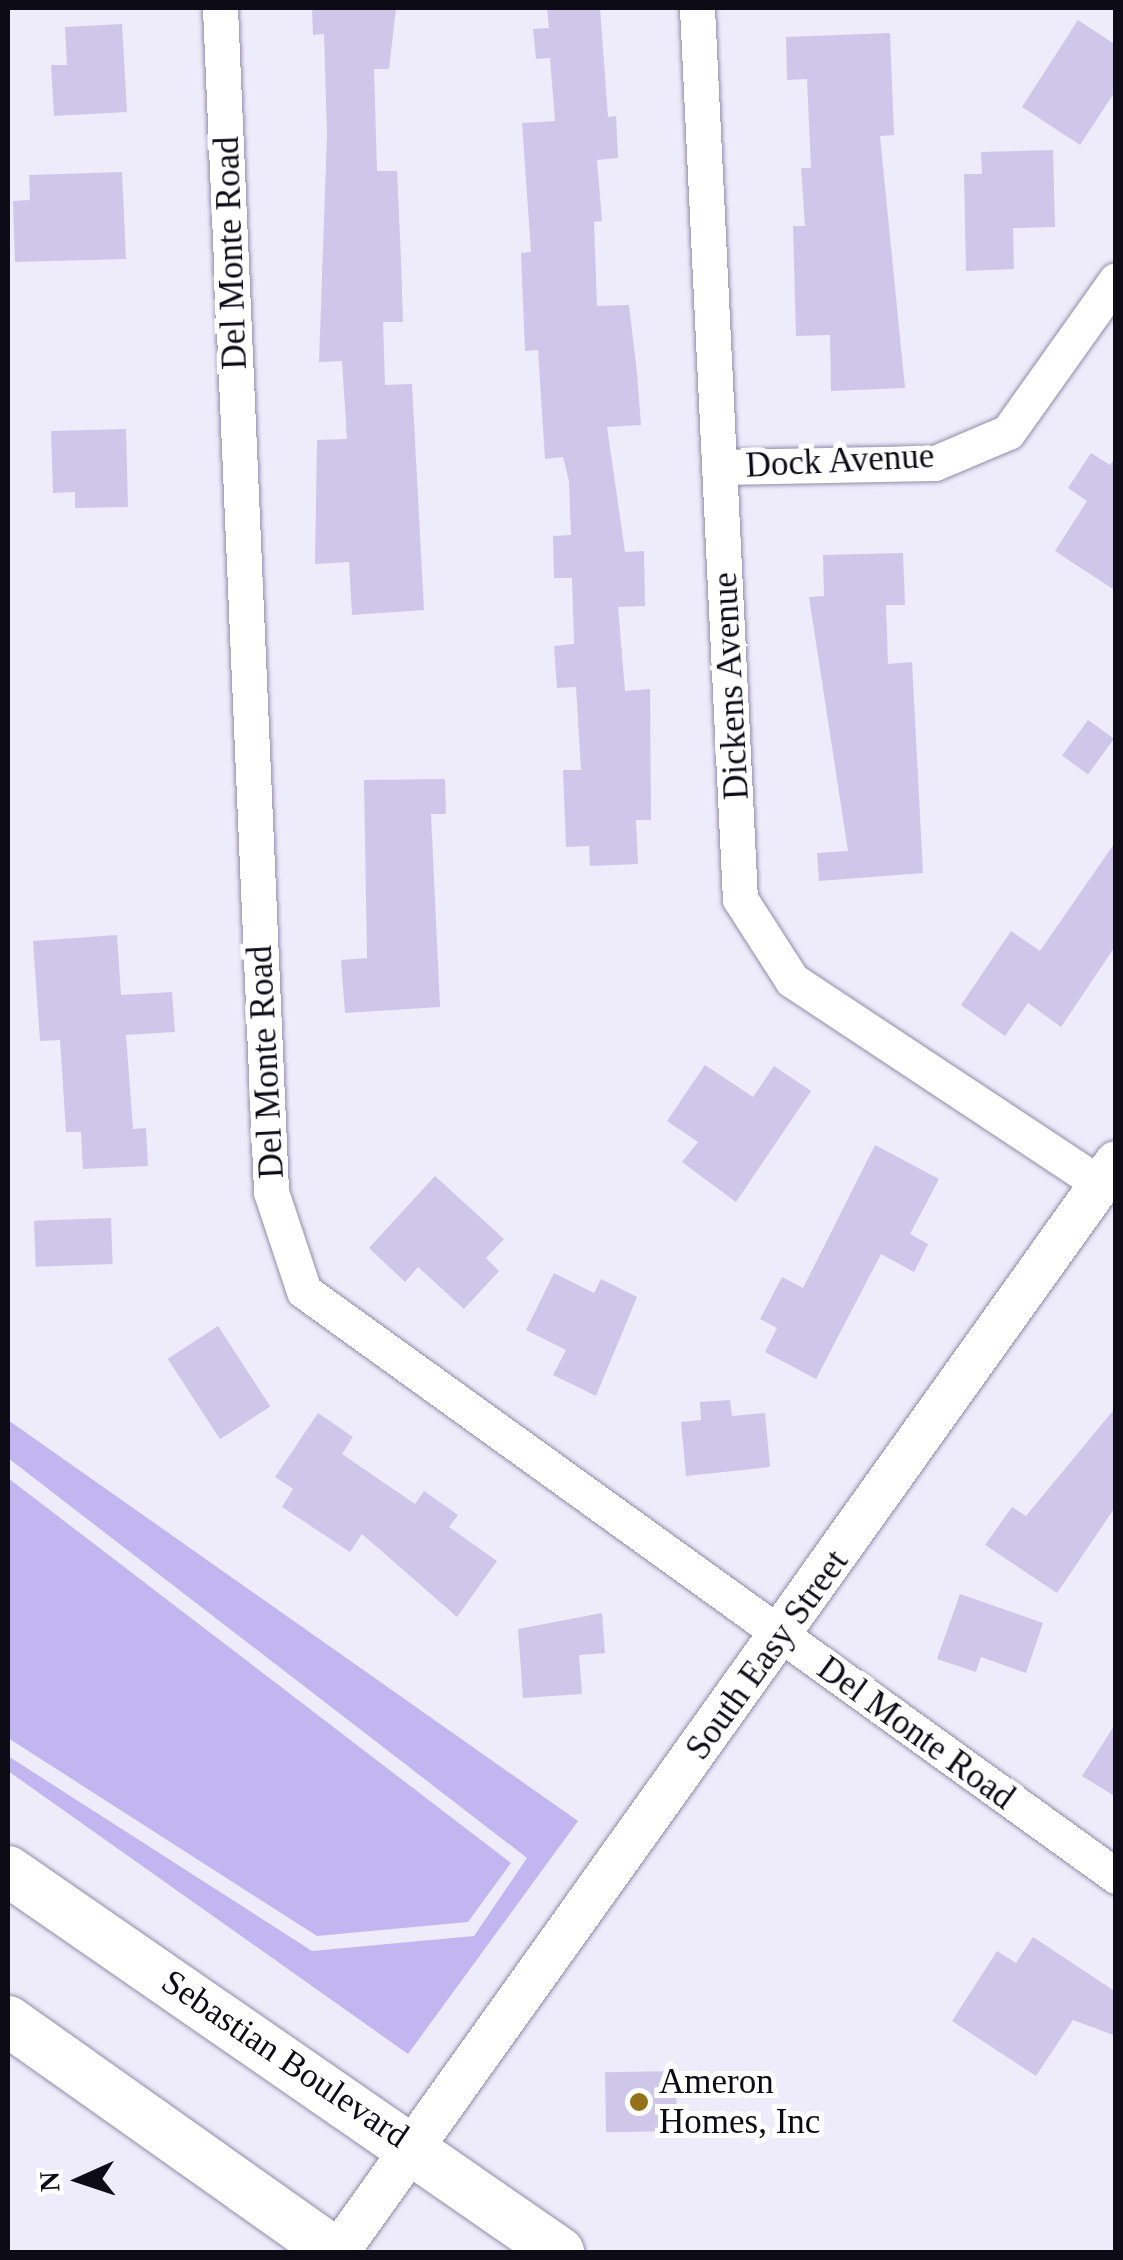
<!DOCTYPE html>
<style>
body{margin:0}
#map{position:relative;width:1123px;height:2260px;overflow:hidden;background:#eeecfa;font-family:Georgia,serif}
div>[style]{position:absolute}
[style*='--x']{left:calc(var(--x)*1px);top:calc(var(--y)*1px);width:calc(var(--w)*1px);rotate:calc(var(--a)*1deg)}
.green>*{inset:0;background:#c2b6f0}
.building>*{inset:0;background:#cec7e9;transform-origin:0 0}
.roads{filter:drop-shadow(0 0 2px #918bab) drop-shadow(0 0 2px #918bab)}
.minor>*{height:35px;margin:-17.5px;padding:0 17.5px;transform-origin:17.5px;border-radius:17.5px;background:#fff}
.tertiary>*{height:42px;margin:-21px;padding:0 21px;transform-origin:21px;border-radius:21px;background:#fff}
.secondary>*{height:50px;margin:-25px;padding:0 25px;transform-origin:25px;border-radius:25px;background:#fff}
.dots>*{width:28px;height:28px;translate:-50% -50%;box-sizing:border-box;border:5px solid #fff;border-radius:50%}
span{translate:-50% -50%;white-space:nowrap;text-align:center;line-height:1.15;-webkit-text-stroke:10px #fff;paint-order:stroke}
.street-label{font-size:35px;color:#0d0b16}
.poi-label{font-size:35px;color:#0d0b16}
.left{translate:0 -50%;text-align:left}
.frame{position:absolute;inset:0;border:10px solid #0d0b16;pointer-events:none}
.north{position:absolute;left:30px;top:2130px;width:100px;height:100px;-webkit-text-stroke:8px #fff;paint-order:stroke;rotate:267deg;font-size:28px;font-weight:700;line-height:40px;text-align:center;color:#0d0b16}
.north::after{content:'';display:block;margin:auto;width:35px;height:45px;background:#0d0b16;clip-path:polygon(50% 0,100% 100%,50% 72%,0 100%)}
</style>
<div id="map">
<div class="green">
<div style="clip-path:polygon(8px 1420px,578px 1821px,408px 2054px,8px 1771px,8px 1756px,312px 1951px,474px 1936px,527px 1858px,8px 1458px)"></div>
<div style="clip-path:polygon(8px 1478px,511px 1863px,468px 1922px,317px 1936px,8px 1738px)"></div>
</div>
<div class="building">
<div style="clip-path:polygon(312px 8px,396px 8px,389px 69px,374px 69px,377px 171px,397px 171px,401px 260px,403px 322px,383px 322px,385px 385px,412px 384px,424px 610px,352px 615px,349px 562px,315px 564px,317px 440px,347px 439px,342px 361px,319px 362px,327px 135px,324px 34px,313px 35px)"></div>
<div style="clip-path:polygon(547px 8px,600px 8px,608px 117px,616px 116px,618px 158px,597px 160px,602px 221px,594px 222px,597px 306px,629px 305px,637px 373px,641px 425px,607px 427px,625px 552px,644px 551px,645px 606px,618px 607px,625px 691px,650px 689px,651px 820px,636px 820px,638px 864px,590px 866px,589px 846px,566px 847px,563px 770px,581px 770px,576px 687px,557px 688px,554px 646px,574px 644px,572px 578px,554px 578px,553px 536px,571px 535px,569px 481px,563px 457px,545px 459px,538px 350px,525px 351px,521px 253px,531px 252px,522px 123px,555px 121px,550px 58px,536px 59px,533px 29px,549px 28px)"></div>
<div style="clip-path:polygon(1078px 20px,1116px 45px,1116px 90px,1080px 145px,1022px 107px)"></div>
<div style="clip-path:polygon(122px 24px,127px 112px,54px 116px,51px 65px,67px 65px,65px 27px)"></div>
<div style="clip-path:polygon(890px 33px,894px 135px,880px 136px,905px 388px,831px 391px,830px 335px,796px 336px,793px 226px,805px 226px,801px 168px,811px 168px,807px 79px,787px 80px,786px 37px)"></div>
<div style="clip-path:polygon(1053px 150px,1055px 227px,1013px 228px,1014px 269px,966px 271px,964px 174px,982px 174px,981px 152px)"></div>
<div style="clip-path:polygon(122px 172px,126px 259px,15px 262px,13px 201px,30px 200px,29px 175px)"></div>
<div style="clip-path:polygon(126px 429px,128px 507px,75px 508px,75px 492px,53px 493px,51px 431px)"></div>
<div style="clip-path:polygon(1091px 453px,1110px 465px,1116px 456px,1116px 591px,1055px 551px,1087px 501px,1068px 488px)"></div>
<div style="clip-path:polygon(903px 553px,905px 605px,886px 605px,888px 664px,912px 662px,923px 873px,819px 881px,817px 853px,848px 851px,809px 597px,824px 596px,823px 555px)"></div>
<div style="left:1088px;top:720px;width:32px;height:44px;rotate:36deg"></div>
<div style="clip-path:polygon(445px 779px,446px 814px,431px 814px,440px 1007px,345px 1013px,341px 960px,367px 958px,364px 780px)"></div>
<div style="clip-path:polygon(1116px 841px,1116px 945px,1061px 1027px,1028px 1003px,1005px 1036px,961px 1005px,1011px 931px,1040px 951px)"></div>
<div style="clip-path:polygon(117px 935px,121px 995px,172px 992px,175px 1032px,126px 1035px,133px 1129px,146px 1128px,148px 1166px,83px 1169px,81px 1132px,66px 1132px,60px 1040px,40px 1041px,33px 941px)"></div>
<div style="clip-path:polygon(705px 1065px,753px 1097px,774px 1066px,811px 1091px,736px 1202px,682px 1162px,698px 1142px,667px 1121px)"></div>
<div style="clip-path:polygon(875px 1145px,939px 1179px,910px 1234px,928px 1244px,914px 1272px,881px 1254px,816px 1379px,765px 1352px,777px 1328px,760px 1319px,782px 1277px,803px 1288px)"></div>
<div style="clip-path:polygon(435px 1176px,504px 1239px,486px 1258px,499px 1271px,464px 1309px,418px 1267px,405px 1282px,369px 1248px)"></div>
<div style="left:111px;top:1218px;width:46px;height:77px;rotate:88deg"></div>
<div style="clip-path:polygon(554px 1273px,594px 1293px,601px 1279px,637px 1297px,596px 1396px,553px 1375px,566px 1350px,526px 1330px)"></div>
<div style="left:218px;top:1326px;width:96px;height:60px;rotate:57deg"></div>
<div style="clip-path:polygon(730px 1400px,732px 1416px,765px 1413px,770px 1467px,686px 1476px,681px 1422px,701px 1420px,700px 1402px)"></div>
<div style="clip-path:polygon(1116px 1407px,1116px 1506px,1057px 1593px,985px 1545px,1012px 1507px,1026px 1516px)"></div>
<div style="clip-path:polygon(318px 1413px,353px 1437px,342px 1454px,415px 1504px,424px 1491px,458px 1515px,449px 1527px,497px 1561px,457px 1617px,362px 1534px,350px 1552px,282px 1507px,293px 1489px,275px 1477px)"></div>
<div style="clip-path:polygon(960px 1594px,1043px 1623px,1026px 1673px,981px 1657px,976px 1672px,937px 1659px)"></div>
<div style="clip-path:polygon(602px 1613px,605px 1653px,579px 1655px,582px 1694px,523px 1698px,518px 1629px)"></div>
<div style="clip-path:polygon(1116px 1723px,1116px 1797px,1082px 1776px)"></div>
<div style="clip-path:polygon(1033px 1937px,1116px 1992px,1116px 2036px,1073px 2020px,1036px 2076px,952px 2021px,997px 1951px,1016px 1963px)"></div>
<div style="left:676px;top:2071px;width:60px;height:71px;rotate:89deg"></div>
</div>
<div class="roads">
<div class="minor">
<div style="--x:220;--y:8;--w:1185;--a:87.53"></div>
<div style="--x:271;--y:1192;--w:104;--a:71.6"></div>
<div style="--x:304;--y:1291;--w:1001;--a:35.77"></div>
<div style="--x:697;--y:8;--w:892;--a:87.24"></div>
<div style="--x:740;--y:899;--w:96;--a:57.3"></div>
<div style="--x:792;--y:980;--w:369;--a:33.5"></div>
<div style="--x:721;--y:467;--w:214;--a:-1.1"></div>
<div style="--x:935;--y:463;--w:79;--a:-23"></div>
<div style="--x:1008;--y:432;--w:186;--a:-54.6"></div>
</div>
<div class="tertiary">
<div style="--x:338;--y:2252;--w:1339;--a:-54.48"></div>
</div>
<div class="secondary">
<div style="--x:8;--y:1871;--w:670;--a:34.66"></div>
<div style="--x:8;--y:2021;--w:400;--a:35.3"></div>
</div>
</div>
<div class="dots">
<div style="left:639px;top:2102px;background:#947018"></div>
</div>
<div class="street-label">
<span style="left:231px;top:253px;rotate:-92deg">Del Monte Road</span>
<span style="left:840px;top:461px;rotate:-3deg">Dock Avenue</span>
<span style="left:731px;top:686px;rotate:-93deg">Dickens Avenue</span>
<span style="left:266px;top:1062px;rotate:-93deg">Del Monte Road</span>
<span style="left:767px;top:1655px;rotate:-54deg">South Easy Street</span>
<span style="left:916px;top:1733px;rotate:36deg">Del Monte Road</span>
<span style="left:285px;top:2059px;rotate:34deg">Sebastian Boulevard</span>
</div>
<div class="poi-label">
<span class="left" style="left:659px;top:2102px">Ameron<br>Homes, Inc</span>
</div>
<div class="frame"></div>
<div class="north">N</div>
</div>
